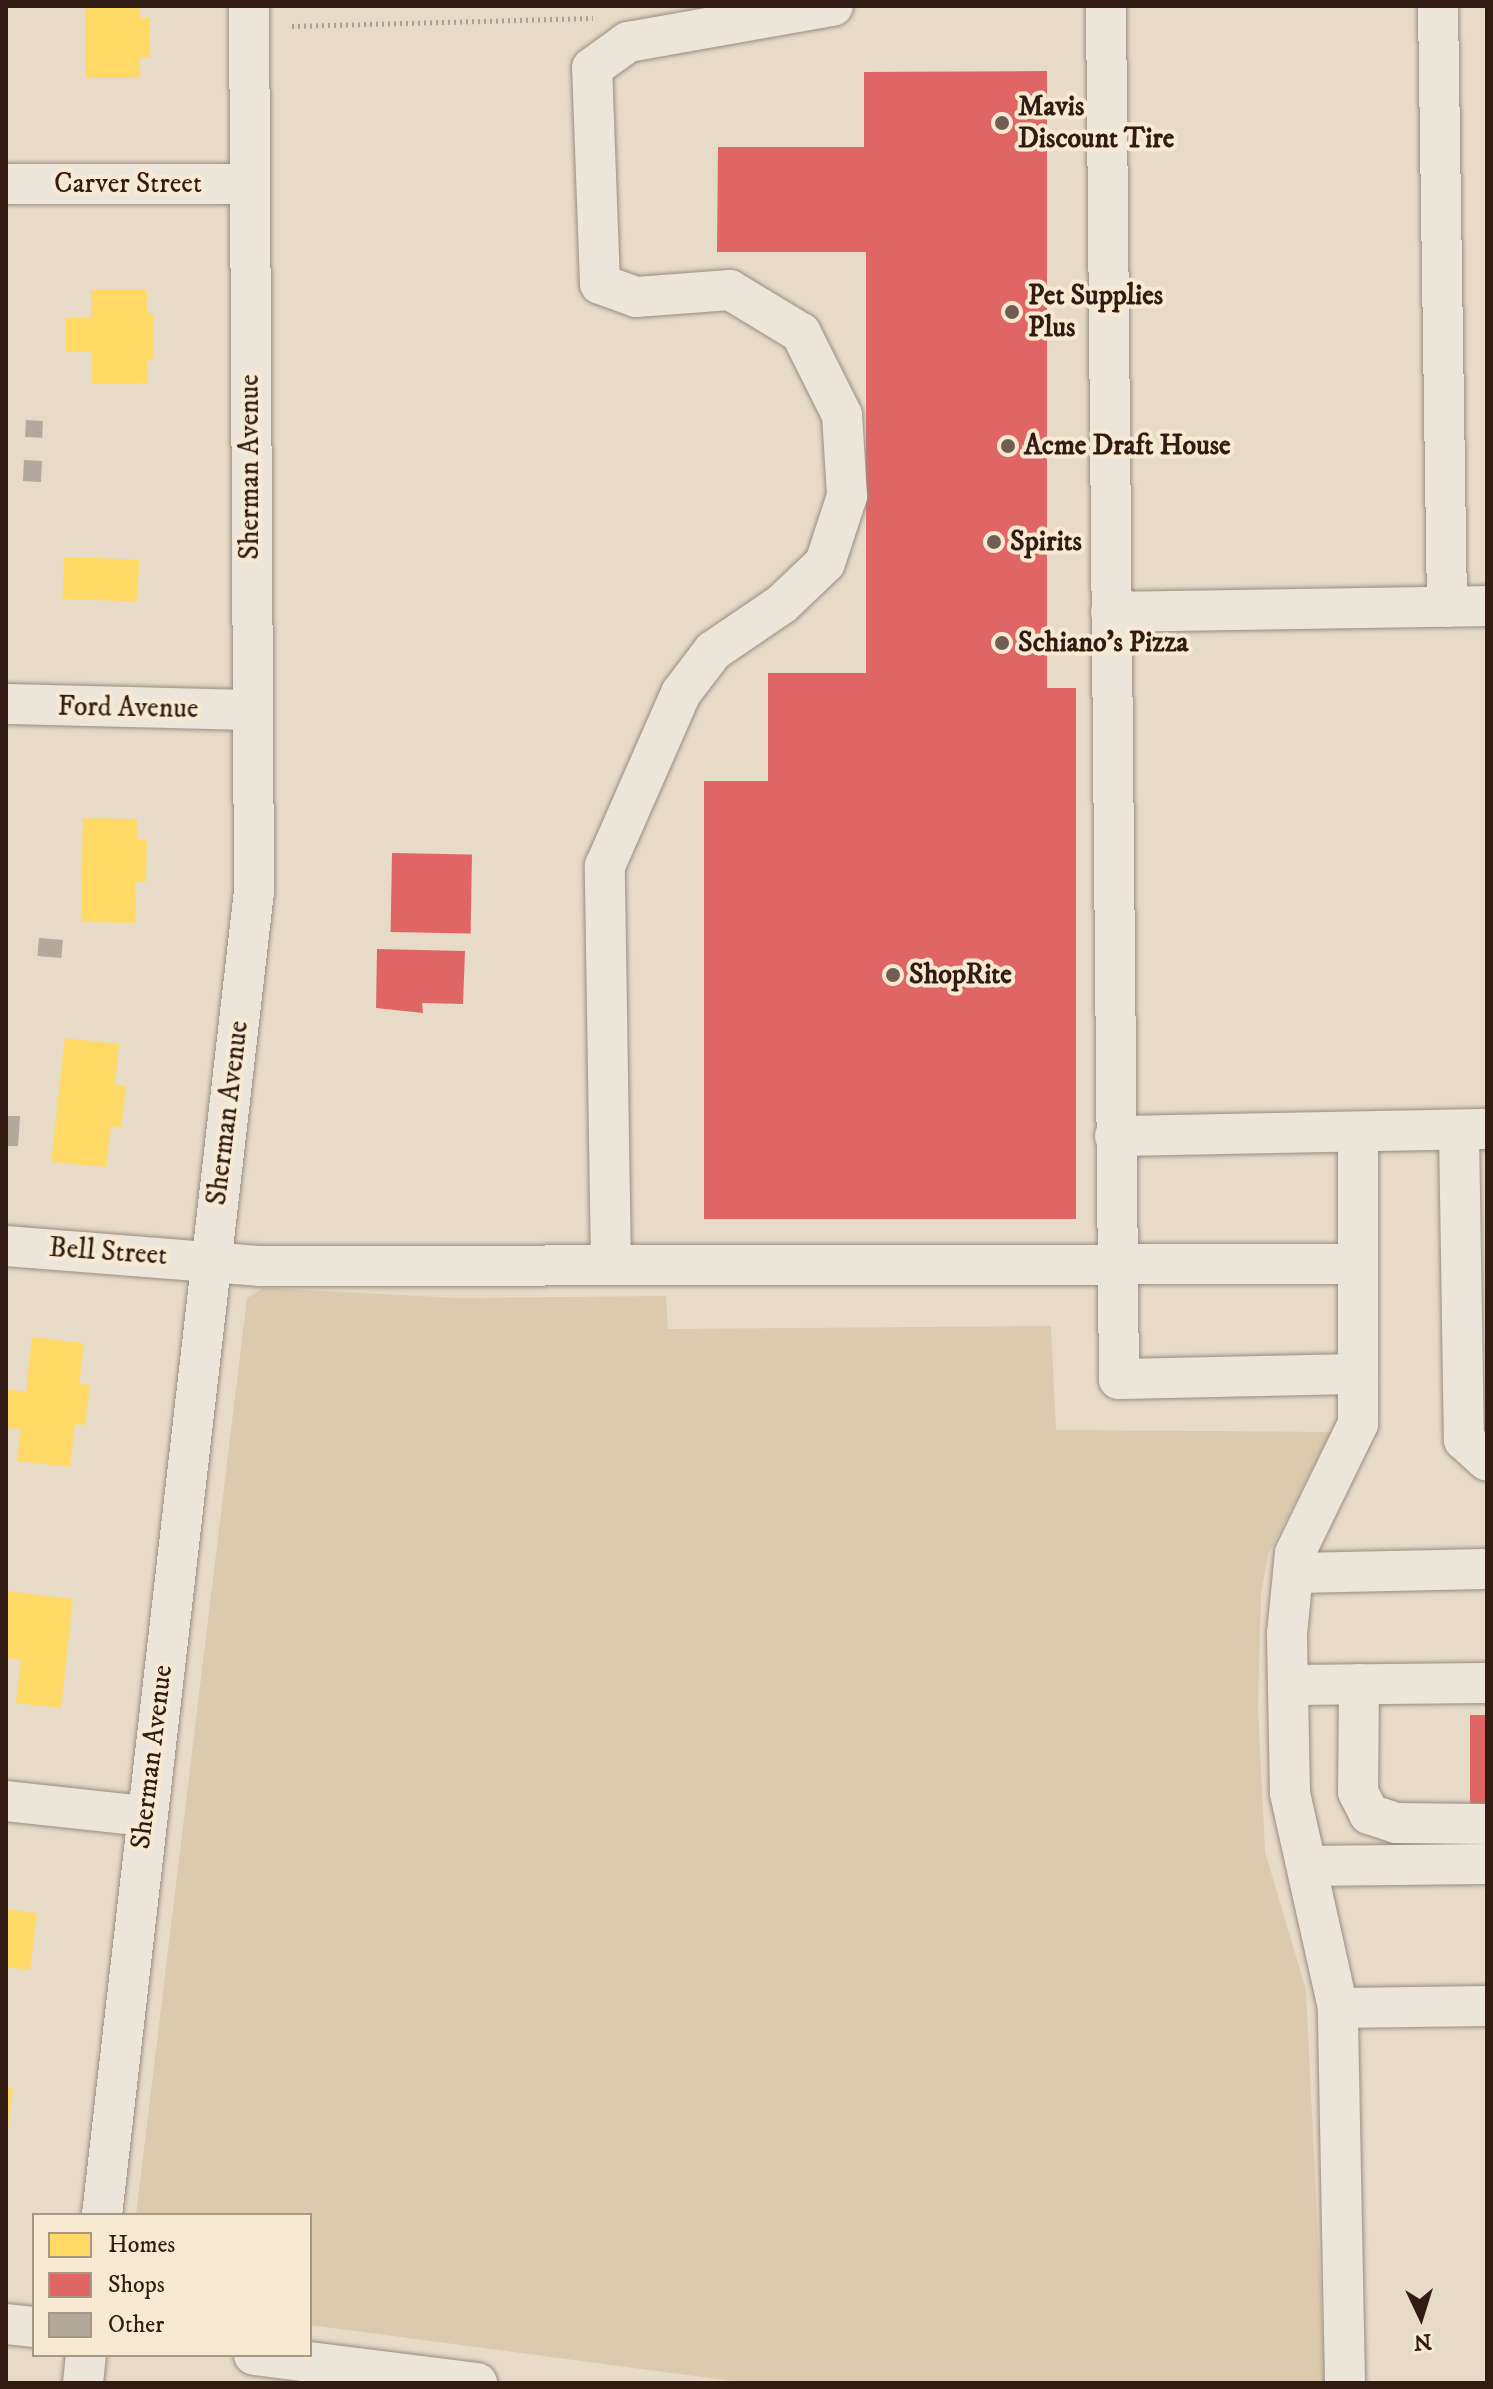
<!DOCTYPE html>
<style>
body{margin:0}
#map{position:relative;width:1493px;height:2389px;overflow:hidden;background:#e7dac6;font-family:"IM FELL DW Pica",serif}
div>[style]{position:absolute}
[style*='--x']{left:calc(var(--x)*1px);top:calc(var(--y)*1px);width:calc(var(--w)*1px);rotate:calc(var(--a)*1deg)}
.green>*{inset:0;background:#dccaaf}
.homes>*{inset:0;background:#ffd966;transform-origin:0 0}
.shops>*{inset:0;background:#e06666;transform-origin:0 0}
.building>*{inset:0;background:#b2a89b;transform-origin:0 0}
.path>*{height:5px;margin-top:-2.5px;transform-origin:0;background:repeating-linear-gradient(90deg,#a8a198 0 2px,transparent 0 6px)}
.roads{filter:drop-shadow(0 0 2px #978d81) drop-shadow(0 0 2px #978d81)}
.minor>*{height:40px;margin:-20px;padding:0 20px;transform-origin:20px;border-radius:20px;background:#ebe5da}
.dots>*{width:22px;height:22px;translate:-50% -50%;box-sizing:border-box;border:4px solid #f8ead2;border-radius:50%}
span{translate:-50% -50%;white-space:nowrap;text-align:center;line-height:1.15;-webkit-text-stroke:8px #f8ead2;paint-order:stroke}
.poi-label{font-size:28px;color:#311b12;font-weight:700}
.left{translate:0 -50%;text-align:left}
.street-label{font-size:28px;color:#311b12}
.frame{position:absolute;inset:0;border:8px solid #311b12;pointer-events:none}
.legend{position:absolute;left:32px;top:2213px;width:280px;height:144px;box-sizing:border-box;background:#f8ead2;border:2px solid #a89785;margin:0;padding:10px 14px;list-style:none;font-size:24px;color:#311b12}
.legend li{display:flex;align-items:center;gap:16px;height:40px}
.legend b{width:40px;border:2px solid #a89785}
.north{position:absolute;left:1381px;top:2277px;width:80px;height:80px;-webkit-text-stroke:6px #f8ead2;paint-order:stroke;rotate:176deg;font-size:22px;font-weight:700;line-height:32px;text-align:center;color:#311b12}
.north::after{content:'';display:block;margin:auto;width:28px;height:36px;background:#311b12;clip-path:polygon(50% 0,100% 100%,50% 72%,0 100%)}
</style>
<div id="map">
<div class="green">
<div style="clip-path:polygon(263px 1288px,460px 1298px,666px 1296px,668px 1329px,1051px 1326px,1056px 1430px,1330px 1432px,1268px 1555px,1261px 1594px,1258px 1707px,1265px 1852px,1306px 1990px,1325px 2383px,747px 2383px,310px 2325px,310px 2215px,136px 2215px,247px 1298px)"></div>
</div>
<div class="homes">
<div style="clip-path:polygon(85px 6px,140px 6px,140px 18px,149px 18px,150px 58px,140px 58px,140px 78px,85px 78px)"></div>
<div style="clip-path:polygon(91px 290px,147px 290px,147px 313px,154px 313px,154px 359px,147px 359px,148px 383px,92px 384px,92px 351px,66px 352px,66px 318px,91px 318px)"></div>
<div style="left:64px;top:557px;width:75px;height:42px;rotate:2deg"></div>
<div style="clip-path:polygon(83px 818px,137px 819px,137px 840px,147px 840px,146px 882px,136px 881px,135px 923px,81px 922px)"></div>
<div style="clip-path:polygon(65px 1038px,119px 1044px,115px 1085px,126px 1086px,121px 1128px,111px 1126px,106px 1167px,51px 1162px)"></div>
<div style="clip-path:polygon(32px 1337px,84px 1343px,79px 1384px,90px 1385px,85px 1425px,75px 1424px,70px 1467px,17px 1461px,21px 1429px,6px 1428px,6px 1389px,26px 1392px)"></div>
<div style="clip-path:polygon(6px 1591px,73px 1599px,61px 1708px,16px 1703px,21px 1660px,6px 1658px)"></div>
<div style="clip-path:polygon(6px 1909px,37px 1913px,30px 1970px,6px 1967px)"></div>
<div style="clip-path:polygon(6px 2087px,13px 2088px,8px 2127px,6px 2127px)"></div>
</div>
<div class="shops">
<div style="clip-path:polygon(1047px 71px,1047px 688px,1076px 688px,1076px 1219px,704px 1219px,704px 781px,768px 781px,768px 673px,866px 673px,866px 252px,717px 252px,718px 147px,864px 147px,864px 72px)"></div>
<div style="left:392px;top:853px;width:80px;height:79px;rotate:1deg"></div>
<div style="clip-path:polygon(377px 949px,465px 951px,463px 1004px,422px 1003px,423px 1013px,376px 1008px)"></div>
<div style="left:1470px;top:1715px;width:17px;height:100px"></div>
</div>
<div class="building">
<div style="left:26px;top:420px;width:17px;height:17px;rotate:3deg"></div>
<div style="left:24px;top:460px;width:18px;height:21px;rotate:3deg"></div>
<div style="left:39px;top:938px;width:24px;height:18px;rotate:5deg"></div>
<div style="clip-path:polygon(6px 1116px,20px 1116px,18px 1146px,6px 1146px)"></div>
</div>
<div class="path">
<div style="--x:292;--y:26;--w:301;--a:-1.5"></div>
</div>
<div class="roads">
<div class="minor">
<div style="--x:1106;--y:6;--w:1373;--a:89.46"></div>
<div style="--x:1119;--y:1379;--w:239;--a:-1.2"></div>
<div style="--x:1438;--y:6;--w:601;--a:89.14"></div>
<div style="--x:6;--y:184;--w:244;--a:0"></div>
<div style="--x:1111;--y:612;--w:376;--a:-0.9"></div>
<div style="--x:6;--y:704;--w:245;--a:1.4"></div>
<div style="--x:1459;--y:1130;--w:310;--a:89.1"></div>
<div style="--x:1464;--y:1440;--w:31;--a:42"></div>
<div style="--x:1115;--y:1136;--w:372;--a:-1.1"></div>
<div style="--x:6;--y:1246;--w:255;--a:4.5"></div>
<div style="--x:260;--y:1266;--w:1098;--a:-0.1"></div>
<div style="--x:611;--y:1265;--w:399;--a:-90.9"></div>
<div style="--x:605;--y:866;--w:189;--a:-66.3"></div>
<div style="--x:681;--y:693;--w:53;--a:-52.7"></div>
<div style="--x:713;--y:651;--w:83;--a:-34.3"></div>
<div style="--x:782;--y:604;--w:59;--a:-43.6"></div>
<div style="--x:825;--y:563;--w:71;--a:-71.8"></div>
<div style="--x:847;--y:496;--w:81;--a:-93.5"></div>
<div style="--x:842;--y:415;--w:92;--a:-116.6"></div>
<div style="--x:801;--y:333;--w:83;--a:-148.8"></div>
<div style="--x:730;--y:290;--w:94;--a:175.7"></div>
<div style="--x:636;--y:297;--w:38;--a:-160"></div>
<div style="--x:600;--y:284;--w:216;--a:-92.1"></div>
<div style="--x:592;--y:68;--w:44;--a:-35.8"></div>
<div style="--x:628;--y:42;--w:208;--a:-10"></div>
<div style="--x:1293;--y:1573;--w:194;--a:-1.2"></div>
<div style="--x:1359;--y:1684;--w:108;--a:90.5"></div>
<div style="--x:1358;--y:1792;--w:25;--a:63"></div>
<div style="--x:1369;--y:1814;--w:28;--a:18"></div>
<div style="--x:1396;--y:1823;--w:91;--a:0.6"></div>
<div style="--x:1288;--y:1685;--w:199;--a:-0.6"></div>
<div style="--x:6;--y:1801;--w:139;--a:6.2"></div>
<div style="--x:1307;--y:1866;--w:180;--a:-0.6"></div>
<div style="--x:1338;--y:2008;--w:149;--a:-0.8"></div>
<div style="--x:102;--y:2215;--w:1332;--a:-83.45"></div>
<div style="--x:254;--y:892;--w:886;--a:-90.32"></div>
<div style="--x:6;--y:2324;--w:28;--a:6"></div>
<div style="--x:254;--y:2355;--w:225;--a:7.2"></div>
<div style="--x:83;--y:2383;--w:28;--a:-84"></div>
<div style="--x:1345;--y:2383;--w:375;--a:-91.1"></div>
<div style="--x:1338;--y:2008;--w:220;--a:-102.6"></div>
<div style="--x:1290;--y:1793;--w:159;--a:-91.1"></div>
<div style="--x:1287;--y:1634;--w:81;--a:-84.4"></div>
<div style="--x:1295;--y:1553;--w:144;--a:-64"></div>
<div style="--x:1358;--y:1424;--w:292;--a:-90"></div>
</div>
</div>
<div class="dots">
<div style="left:1002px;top:123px;background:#715e51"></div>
<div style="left:1012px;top:312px;background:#715e51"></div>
<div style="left:1008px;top:446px;background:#715e51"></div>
<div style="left:994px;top:542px;background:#715e51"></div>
<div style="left:1002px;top:643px;background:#715e51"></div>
<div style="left:893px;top:975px;background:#715e51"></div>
</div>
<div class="poi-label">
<span class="left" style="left:1018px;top:123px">Mavis<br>Discount Tire</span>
<span class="left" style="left:1028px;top:312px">Pet Supplies<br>Plus</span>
<span class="left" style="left:1024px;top:446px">Acme Draft House</span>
<span class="left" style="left:1010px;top:542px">Spirits</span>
<span class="left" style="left:1018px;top:643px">Schiano's Pizza</span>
<span class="left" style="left:909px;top:975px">ShopRite</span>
</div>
<div class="street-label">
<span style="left:128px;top:184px">Carver Street</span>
<span style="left:250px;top:467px;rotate:-90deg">Sherman Avenue</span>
<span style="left:128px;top:708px;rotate:1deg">Ford Avenue</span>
<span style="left:228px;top:1113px;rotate:-83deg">Sherman Avenue</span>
<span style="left:108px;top:1252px;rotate:4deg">Bell Street</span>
<span style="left:152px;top:1757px;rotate:-83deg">Sherman Avenue</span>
</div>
<div class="frame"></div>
<ul class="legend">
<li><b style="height:22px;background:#ffd966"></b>Homes</li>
<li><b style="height:22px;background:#e06666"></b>Shops</li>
<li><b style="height:22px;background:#b2a89b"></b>Other</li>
</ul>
<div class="north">N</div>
</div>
